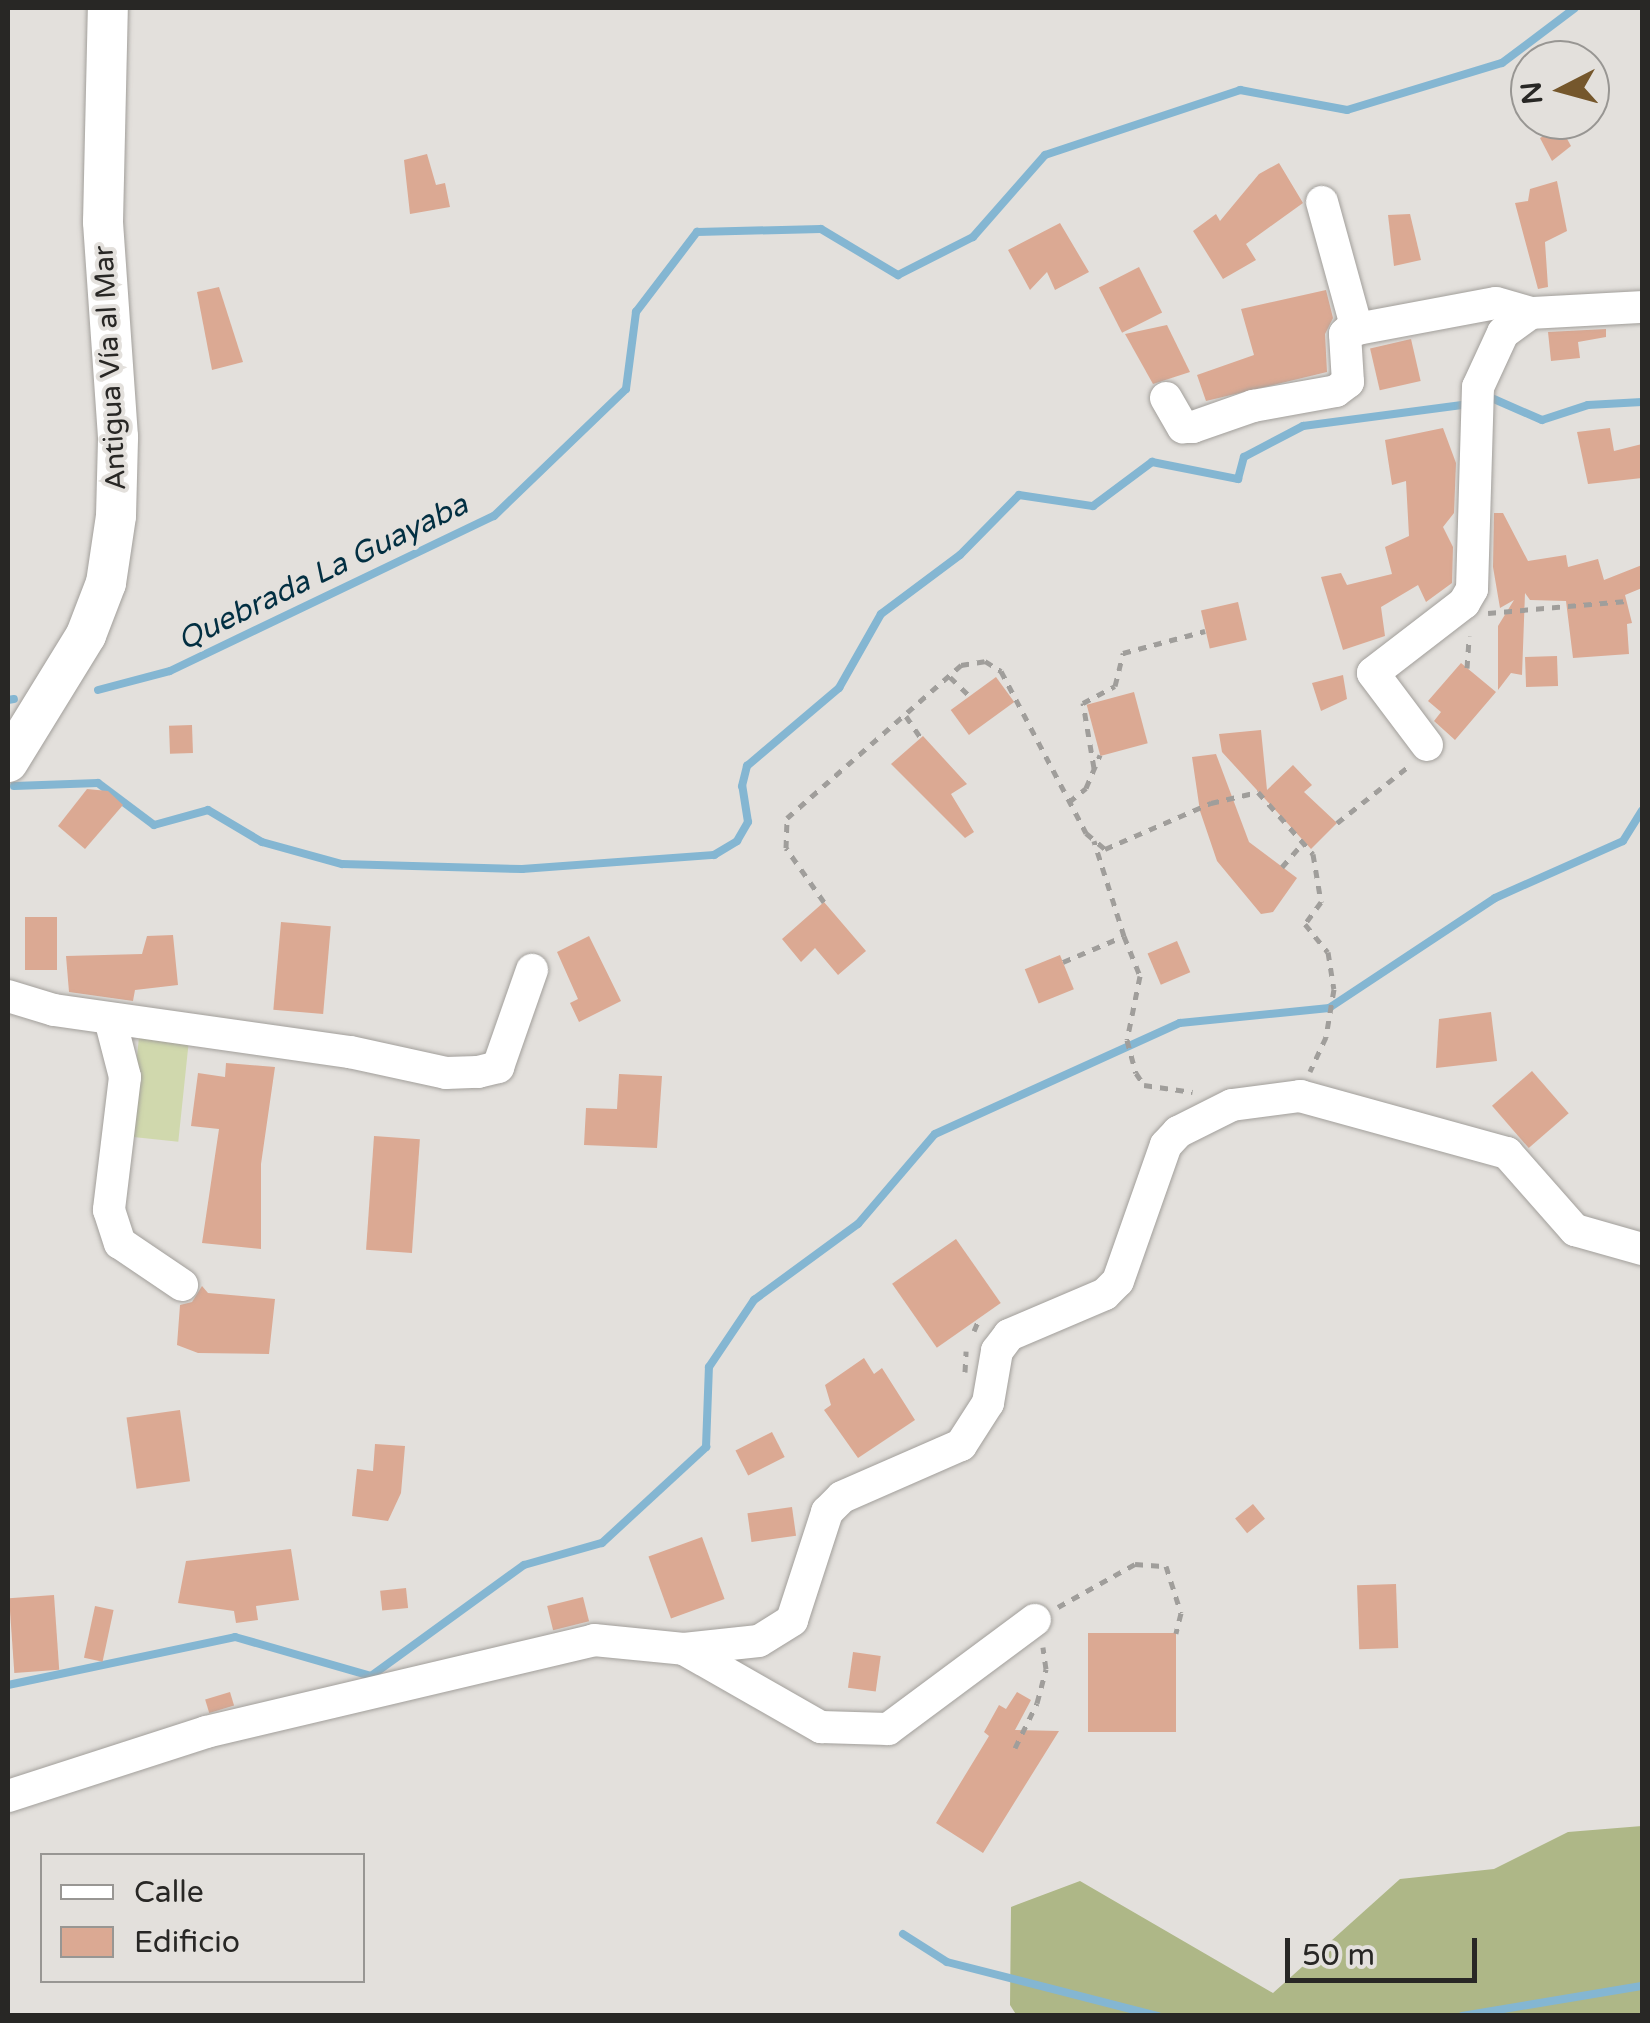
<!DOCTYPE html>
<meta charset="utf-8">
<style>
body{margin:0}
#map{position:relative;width:1650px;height:2023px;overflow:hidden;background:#e3e0dc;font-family:"Varela Round",sans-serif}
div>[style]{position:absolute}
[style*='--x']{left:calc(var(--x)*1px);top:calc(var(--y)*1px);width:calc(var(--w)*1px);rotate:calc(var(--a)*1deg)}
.green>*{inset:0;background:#d0d8ad;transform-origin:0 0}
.forest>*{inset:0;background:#aeb787}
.stream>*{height:8px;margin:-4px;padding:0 4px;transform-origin:4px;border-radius:4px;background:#84b6d2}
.building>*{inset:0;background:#dba993;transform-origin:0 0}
.path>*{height:5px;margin-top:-2.5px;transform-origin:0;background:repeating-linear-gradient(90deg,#a09e9b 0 8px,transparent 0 16px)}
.roads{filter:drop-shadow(0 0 2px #a29f9b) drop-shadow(0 0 2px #a29f9b)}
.minor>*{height:32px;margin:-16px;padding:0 16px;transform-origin:16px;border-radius:16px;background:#fff}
.major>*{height:40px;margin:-20px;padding:0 20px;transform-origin:20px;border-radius:20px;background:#fff}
span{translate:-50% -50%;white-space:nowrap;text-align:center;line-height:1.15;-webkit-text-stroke:8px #e3e0dc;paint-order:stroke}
.street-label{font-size:28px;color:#282725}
.water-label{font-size:30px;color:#022f42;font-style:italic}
.frame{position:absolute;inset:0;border:10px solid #282725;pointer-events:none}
.legend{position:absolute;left:40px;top:1853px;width:325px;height:130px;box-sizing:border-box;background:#e3e0dc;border:2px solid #989693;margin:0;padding:12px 18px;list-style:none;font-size:30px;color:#282725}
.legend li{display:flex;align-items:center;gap:20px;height:50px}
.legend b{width:50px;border:2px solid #989693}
.north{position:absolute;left:1510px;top:40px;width:100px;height:100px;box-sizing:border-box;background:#e3e0dc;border:2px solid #989693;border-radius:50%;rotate:264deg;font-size:28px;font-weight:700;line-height:40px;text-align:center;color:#282725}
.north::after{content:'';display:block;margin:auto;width:35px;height:45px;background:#75572c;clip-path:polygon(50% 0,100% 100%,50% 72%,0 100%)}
.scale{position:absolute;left:1285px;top:1938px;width:192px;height:45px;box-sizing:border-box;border:5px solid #282725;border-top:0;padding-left:12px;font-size:30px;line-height:35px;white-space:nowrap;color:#282725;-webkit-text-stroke:8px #e3e0dc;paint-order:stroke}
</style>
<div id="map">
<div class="green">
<div style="left:139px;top:1037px;width:50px;height:100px;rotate:6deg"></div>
</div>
<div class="forest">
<div style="clip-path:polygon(1642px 1826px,1642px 2015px,1017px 2016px,1010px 2005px,1011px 1907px,1080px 1881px,1273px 1993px,1400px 1879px,1494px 1869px,1568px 1832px)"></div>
</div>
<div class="stream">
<div style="--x:1487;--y:396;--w:60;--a:23.6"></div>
<div style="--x:1542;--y:420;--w:48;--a:-18.1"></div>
<div style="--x:1588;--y:405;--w:54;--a:-3.2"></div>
<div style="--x:98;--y:690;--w:74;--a:-14.8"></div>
<div style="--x:170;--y:671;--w:359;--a:-25.6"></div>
<div style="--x:494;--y:516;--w:183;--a:-43.9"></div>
<div style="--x:626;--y:389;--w:78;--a:-82.6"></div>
<div style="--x:636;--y:312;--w:101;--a:-52.7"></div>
<div style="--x:697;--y:232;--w:124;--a:-1.4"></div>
<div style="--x:821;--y:229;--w:90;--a:30.9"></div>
<div style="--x:898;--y:275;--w:84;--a:-26.9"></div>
<div style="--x:973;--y:237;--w:109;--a:-48.7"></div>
<div style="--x:1045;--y:155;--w:206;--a:-18.4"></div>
<div style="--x:1240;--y:90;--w:109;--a:10.6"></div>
<div style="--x:1347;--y:110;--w:162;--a:-16.9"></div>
<div style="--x:1502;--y:63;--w:91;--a:-37"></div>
<div style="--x:8;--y:700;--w:6;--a:-9"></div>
<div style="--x:14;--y:786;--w:84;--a:-2"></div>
<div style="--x:98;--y:783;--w:70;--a:36.9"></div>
<div style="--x:154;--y:825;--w:56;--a:-15.5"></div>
<div style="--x:208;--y:810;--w:63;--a:30.7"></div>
<div style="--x:262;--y:842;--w:83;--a:15.4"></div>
<div style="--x:342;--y:864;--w:180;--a:1.6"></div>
<div style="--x:522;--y:869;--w:193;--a:-4.2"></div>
<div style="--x:714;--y:855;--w:27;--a:-31"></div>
<div style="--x:737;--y:841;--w:22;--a:-60"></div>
<div style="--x:748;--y:822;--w:36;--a:-99"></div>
<div style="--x:742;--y:786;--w:21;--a:-76"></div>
<div style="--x:747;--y:766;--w:121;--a:-40.3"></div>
<div style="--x:839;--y:688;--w:85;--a:-60.4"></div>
<div style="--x:881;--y:614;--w:99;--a:-36.8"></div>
<div style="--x:960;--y:555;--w:84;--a:-45.5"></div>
<div style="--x:1019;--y:495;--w:75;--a:8.5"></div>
<div style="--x:1093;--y:506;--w:74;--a:-36.7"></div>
<div style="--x:1152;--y:462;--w:88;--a:11.2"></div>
<div style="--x:1238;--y:479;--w:23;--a:-75"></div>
<div style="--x:1244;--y:457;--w:67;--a:-27.7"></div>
<div style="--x:1303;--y:426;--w:168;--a:-7.5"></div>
<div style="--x:8;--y:1685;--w:232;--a:-11.9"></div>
<div style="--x:235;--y:1637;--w:141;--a:16"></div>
<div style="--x:371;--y:1676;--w:189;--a:-36"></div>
<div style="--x:524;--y:1565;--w:81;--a:-15.8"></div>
<div style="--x:602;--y:1543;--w:142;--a:-42.7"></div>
<div style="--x:706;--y:1447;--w:80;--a:-87.9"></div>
<div style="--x:709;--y:1367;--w:81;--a:-56.1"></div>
<div style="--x:754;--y:1300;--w:129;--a:-36.2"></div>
<div style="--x:858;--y:1224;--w:118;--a:-49.5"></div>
<div style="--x:935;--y:1134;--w:269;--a:-24.4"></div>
<div style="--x:1180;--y:1023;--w:150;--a:-5.7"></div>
<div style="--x:1329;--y:1008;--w:199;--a:-33.5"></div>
<div style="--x:1495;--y:898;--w:140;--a:-24"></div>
<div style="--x:1623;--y:841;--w:36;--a:-58"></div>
<div style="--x:903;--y:1934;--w:52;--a:32.5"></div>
<div style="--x:947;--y:1962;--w:218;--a:14.4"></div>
<div style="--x:1462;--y:2016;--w:182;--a:-9.5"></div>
</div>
<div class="building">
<div style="clip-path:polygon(1560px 126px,1571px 146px,1552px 161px,1540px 138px)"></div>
<div style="clip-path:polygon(427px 154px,436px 185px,445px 183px,450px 207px,410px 214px,404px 160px)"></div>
<div style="clip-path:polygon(1279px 163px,1303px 203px,1246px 244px,1256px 260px,1223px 279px,1193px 231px,1216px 214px,1220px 221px,1259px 174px)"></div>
<div style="clip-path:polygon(1557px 181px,1567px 231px,1545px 242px,1548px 287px,1538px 289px,1515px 203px,1528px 201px,1530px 189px)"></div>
<div style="clip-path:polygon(1410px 214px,1421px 260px,1394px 266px,1388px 215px)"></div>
<div style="clip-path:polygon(1060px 223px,1089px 272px,1055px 290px,1047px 272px,1030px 290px,1008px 250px)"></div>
<div style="left:1139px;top:267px;width:51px;height:45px;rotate:63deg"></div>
<div style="clip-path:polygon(219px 287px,243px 362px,212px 370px,197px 292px)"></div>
<div style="clip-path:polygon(1326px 290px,1333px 318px,1325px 334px,1327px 372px,1206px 401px,1197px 375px,1254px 355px,1241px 309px)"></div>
<div style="clip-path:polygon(1167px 325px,1190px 372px,1153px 384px,1125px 334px)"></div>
<div style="clip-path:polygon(1606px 329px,1606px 337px,1578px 342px,1580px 358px,1551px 361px,1548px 332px)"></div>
<div style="left:1411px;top:339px;width:43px;height:42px;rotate:77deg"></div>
<div style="clip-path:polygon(1443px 428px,1456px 463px,1454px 513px,1443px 527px,1453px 547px,1452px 583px,1426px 602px,1418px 585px,1381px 607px,1385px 636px,1343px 650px,1321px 577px,1341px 573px,1347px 585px,1392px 574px,1385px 547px,1409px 536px,1406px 481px,1392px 485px,1385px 440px)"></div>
<div style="clip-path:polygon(1610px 428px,1614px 451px,1642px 444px,1642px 478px,1588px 484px,1577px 432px)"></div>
<div style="clip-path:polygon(1494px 513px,1503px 513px,1528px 561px,1566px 555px,1568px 567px,1598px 559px,1604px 580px,1642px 565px,1642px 588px,1625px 595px,1632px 623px,1627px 624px,1629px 654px,1573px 658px,1566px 601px,1530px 600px,1525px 593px,1522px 675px,1511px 673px,1498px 690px,1498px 626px,1514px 600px,1500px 608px,1493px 567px)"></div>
<div style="left:1238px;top:602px;width:39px;height:38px;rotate:77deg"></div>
<div style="left:1557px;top:656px;width:30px;height:32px;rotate:88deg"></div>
<div style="clip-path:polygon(1461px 663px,1496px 692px,1455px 740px,1434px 721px,1441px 712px,1428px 701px)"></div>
<div style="clip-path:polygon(1343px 675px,1347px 699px,1321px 711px,1312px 683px)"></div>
<div style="left:996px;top:677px;width:31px;height:56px;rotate:54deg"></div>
<div style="left:1134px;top:692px;width:53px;height:49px;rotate:75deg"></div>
<div style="left:192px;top:725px;width:28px;height:23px;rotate:88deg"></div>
<div style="clip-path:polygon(1261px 730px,1267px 790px,1293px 765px,1312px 785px,1304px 792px,1337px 823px,1311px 849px,1222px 752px,1219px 734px)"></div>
<div style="clip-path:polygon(923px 736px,967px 784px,951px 794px,974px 832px,965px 838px,891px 764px)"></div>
<div style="clip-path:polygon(1216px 754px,1249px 842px,1297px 878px,1273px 912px,1261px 914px,1217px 861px,1200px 811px,1192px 757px)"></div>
<div style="clip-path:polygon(87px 789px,108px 791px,123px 805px,85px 849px,58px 826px)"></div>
<div style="clip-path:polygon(824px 902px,866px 951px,838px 975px,815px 948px,801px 962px,782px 939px)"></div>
<div style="left:25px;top:917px;width:32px;height:53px"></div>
<div style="left:281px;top:922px;width:50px;height:88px;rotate:5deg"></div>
<div style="clip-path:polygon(173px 935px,178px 985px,135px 990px,133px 1001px,69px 992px,66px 956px,142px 954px,147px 936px)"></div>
<div style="clip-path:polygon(589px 936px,621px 1001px,579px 1022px,570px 1003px,578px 999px,557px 952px)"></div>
<div style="left:1177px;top:941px;width:34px;height:32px;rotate:67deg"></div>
<div style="left:1060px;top:955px;width:37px;height:38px;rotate:68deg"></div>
<div style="clip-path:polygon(1491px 1012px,1497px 1061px,1436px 1068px,1439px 1019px)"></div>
<div style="clip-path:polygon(226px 1063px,275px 1067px,261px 1164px,261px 1249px,202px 1243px,219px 1129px,191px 1126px,198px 1073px,225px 1077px)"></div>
<div style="left:1532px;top:1071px;width:56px;height:53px;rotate:49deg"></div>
<div style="clip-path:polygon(619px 1074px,662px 1076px,657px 1148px,584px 1145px,586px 1108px,617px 1109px)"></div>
<div style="left:374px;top:1136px;width:46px;height:114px;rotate:4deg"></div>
<div style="left:956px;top:1239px;width:78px;height:78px;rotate:55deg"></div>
<div style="clip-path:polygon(202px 1286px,208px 1293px,275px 1299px,269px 1354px,198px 1353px,177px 1345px,180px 1305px,192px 1302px)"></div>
<div style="clip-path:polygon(864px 1358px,874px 1374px,882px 1368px,915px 1420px,858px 1458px,824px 1410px,831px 1405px,825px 1385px)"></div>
<div style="left:180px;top:1410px;width:72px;height:54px;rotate:82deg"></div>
<div style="left:772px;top:1432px;width:28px;height:41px;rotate:63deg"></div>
<div style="clip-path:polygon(375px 1444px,405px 1446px,401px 1493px,388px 1521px,352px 1516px,357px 1469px,373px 1471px)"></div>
<div style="left:1253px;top:1504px;width:19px;height:23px;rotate:51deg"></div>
<div style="left:792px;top:1507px;width:29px;height:45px;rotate:82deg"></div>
<div style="left:702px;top:1537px;width:66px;height:57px;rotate:70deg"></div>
<div style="clip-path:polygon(291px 1549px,299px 1600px,256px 1606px,258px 1620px,236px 1623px,234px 1611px,178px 1603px,186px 1561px)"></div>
<div style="left:1396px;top:1584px;width:64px;height:39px;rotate:88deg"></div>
<div style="left:406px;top:1588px;width:20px;height:26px;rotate:84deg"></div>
<div style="left:54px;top:1595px;width:75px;height:45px;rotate:86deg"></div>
<div style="left:583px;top:1597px;width:25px;height:37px;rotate:76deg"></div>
<div style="left:95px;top:1606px;width:19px;height:53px;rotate:12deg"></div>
<div style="left:1088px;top:1633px;width:88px;height:99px"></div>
<div style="left:853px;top:1652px;width:28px;height:36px;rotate:8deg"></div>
<div style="left:230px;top:1692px;width:14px;height:26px;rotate:73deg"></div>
<div style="clip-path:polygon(1017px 1692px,1031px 1700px,1015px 1730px,1059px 1731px,983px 1853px,936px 1823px,989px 1736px,984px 1732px,999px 1705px,1006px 1709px)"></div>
</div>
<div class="path">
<div style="--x:1488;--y:613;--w:139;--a:-5"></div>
<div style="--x:1467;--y:668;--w:32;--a:-86"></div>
<div style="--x:950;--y:677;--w:28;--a:44"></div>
<div style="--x:906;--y:716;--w:27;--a:56"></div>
<div style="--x:1094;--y:768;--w:66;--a:-99.6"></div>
<div style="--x:1083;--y:703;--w:36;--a:-28"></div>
<div style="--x:1115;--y:686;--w:34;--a:-76"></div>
<div style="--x:1123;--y:653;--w:85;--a:-15"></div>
<div style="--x:1069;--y:802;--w:22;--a:-39"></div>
<div style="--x:1086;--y:788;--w:36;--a:-67"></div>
<div style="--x:1337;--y:823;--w:92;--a:-38.4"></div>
<div style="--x:1282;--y:867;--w:32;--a:-49"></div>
<div style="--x:824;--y:902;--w:66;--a:-125.1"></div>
<div style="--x:786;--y:848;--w:30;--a:-88"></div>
<div style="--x:787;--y:818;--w:232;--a:-41.3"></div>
<div style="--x:961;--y:665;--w:24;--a:-9"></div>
<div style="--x:985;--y:661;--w:19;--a:32"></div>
<div style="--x:1001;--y:671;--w:183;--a:62.3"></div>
<div style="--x:1086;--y:833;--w:25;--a:40"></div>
<div style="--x:1105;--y:849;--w:116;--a:-23.5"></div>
<div style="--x:1211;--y:803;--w:48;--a:-13.2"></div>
<div style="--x:1258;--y:792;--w:83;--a:48.4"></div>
<div style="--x:1313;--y:854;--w:49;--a:80.5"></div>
<div style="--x:1321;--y:902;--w:27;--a:126"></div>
<div style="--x:1305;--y:924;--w:36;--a:51"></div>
<div style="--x:1328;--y:952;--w:37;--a:81"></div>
<div style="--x:1334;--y:989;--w:49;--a:99.5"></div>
<div style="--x:1326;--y:1037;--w:38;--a:115"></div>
<div style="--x:1124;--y:936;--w:43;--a:68.2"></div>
<div style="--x:1140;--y:976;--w:65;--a:101.5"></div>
<div style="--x:1127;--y:1040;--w:34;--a:75"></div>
<div style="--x:1136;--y:1073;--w:14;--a:56"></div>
<div style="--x:1144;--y:1085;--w:49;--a:8.3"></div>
<div style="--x:1063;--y:962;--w:66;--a:-23.1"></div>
<div style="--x:1124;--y:936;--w:100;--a:-107.5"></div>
<div style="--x:974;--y:1331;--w:13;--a:-67"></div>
<div style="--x:965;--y:1372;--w:21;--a:-87"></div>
<div style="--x:1058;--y:1607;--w:88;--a:-29.2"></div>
<div style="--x:1135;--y:1564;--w:31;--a:4"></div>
<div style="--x:1166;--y:1566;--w:49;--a:72.3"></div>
<div style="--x:1181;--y:1613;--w:21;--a:104"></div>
<div style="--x:1015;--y:1748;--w:50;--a:-63.9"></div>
<div style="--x:1037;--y:1703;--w:35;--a:-75"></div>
<div style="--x:1046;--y:1669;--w:22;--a:-98"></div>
</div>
<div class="roads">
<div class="minor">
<div style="--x:1322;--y:202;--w:132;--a:74.6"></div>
<div style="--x:1357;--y:329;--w:141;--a:-10.6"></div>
<div style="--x:1496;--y:303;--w:36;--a:16"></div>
<div style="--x:1166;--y:398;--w:34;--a:60"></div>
<div style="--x:1183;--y:427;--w:10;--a:0"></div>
<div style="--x:1193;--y:427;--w:64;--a:-19.3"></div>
<div style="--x:1253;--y:406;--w:84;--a:-10.2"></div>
<div style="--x:1336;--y:391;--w:15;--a:-37"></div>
<div style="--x:1348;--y:382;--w:48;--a:-93.6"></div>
<div style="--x:1345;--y:334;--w:12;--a:-42"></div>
<div style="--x:1427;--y:745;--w:90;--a:-126.9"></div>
<div style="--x:1373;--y:673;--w:115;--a:-37.6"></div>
<div style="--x:1464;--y:603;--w:16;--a:-60"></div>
<div style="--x:1472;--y:589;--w:202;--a:-88.3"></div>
<div style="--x:1478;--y:387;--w:60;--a:-65.2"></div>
<div style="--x:1503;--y:333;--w:34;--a:-36"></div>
<div style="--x:1531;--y:313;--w:111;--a:-3.1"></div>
<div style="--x:8;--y:996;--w:48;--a:16.9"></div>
<div style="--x:54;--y:1010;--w:299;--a:8.1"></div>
<div style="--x:350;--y:1052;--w:98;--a:12.3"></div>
<div style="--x:446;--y:1073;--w:32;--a:-2"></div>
<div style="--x:478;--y:1072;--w:21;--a:-14"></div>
<div style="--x:498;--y:1067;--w:103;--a:-70.7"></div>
<div style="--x:110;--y:1019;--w:60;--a:75.5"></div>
<div style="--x:125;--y:1077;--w:134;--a:96.9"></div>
<div style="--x:109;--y:1210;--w:35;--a:72"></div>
<div style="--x:120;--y:1243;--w:75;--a:34.1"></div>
<div style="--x:684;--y:1649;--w:75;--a:-6.1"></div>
<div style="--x:759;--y:1641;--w:39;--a:-32"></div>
<div style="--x:792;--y:1620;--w:114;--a:-72"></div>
<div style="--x:827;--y:1512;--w:21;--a:-45"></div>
<div style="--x:842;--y:1497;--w:130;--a:-23.6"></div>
<div style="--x:961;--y:1445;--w:50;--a:-57.3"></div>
<div style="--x:988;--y:1403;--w:53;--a:-80.2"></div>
<div style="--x:997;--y:1351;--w:20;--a:-53"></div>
<div style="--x:1009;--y:1335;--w:104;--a:-23.1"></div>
<div style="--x:1105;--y:1294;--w:18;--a:-45"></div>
<div style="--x:1118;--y:1281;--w:144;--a:-70.6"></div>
<div style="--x:1166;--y:1145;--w:18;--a:-47"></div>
<div style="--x:1178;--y:1132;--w:60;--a:-26.6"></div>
<div style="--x:1232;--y:1105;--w:69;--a:-7.5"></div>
<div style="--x:1300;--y:1096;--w:215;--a:15.4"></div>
<div style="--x:1507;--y:1153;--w:103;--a:48.6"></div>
<div style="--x:1575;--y:1230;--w:70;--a:15.8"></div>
<div style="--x:8;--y:1796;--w:208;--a:-17.9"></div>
<div style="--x:206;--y:1732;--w:399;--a:-13.3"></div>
<div style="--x:594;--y:1640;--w:90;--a:5.7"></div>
<div style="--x:684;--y:1649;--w:158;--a:29.7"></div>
<div style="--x:821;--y:1727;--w:67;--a:1.7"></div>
<div style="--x:888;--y:1729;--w:183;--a:-36.6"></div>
</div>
<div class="major">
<div style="--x:8;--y:762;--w:149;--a:-58.4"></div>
<div style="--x:86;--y:635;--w:56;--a:-69"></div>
<div style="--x:106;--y:583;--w:68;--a:-81.5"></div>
<div style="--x:116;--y:516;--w:79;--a:-88.5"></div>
<div style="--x:118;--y:437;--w:216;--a:-94"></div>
<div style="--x:103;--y:222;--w:214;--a:-88.7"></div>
</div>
</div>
<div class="street-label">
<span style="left:110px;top:368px;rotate:-93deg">Antigua Vía al Mar</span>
</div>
<div class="water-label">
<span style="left:323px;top:573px;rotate:-26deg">Quebrada La Guayaba</span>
</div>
<div class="frame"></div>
<ul class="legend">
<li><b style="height:12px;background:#fff"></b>Calle</li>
<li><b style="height:28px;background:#dba993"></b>Edificio</li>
</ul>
<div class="north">N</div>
<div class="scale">50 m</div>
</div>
